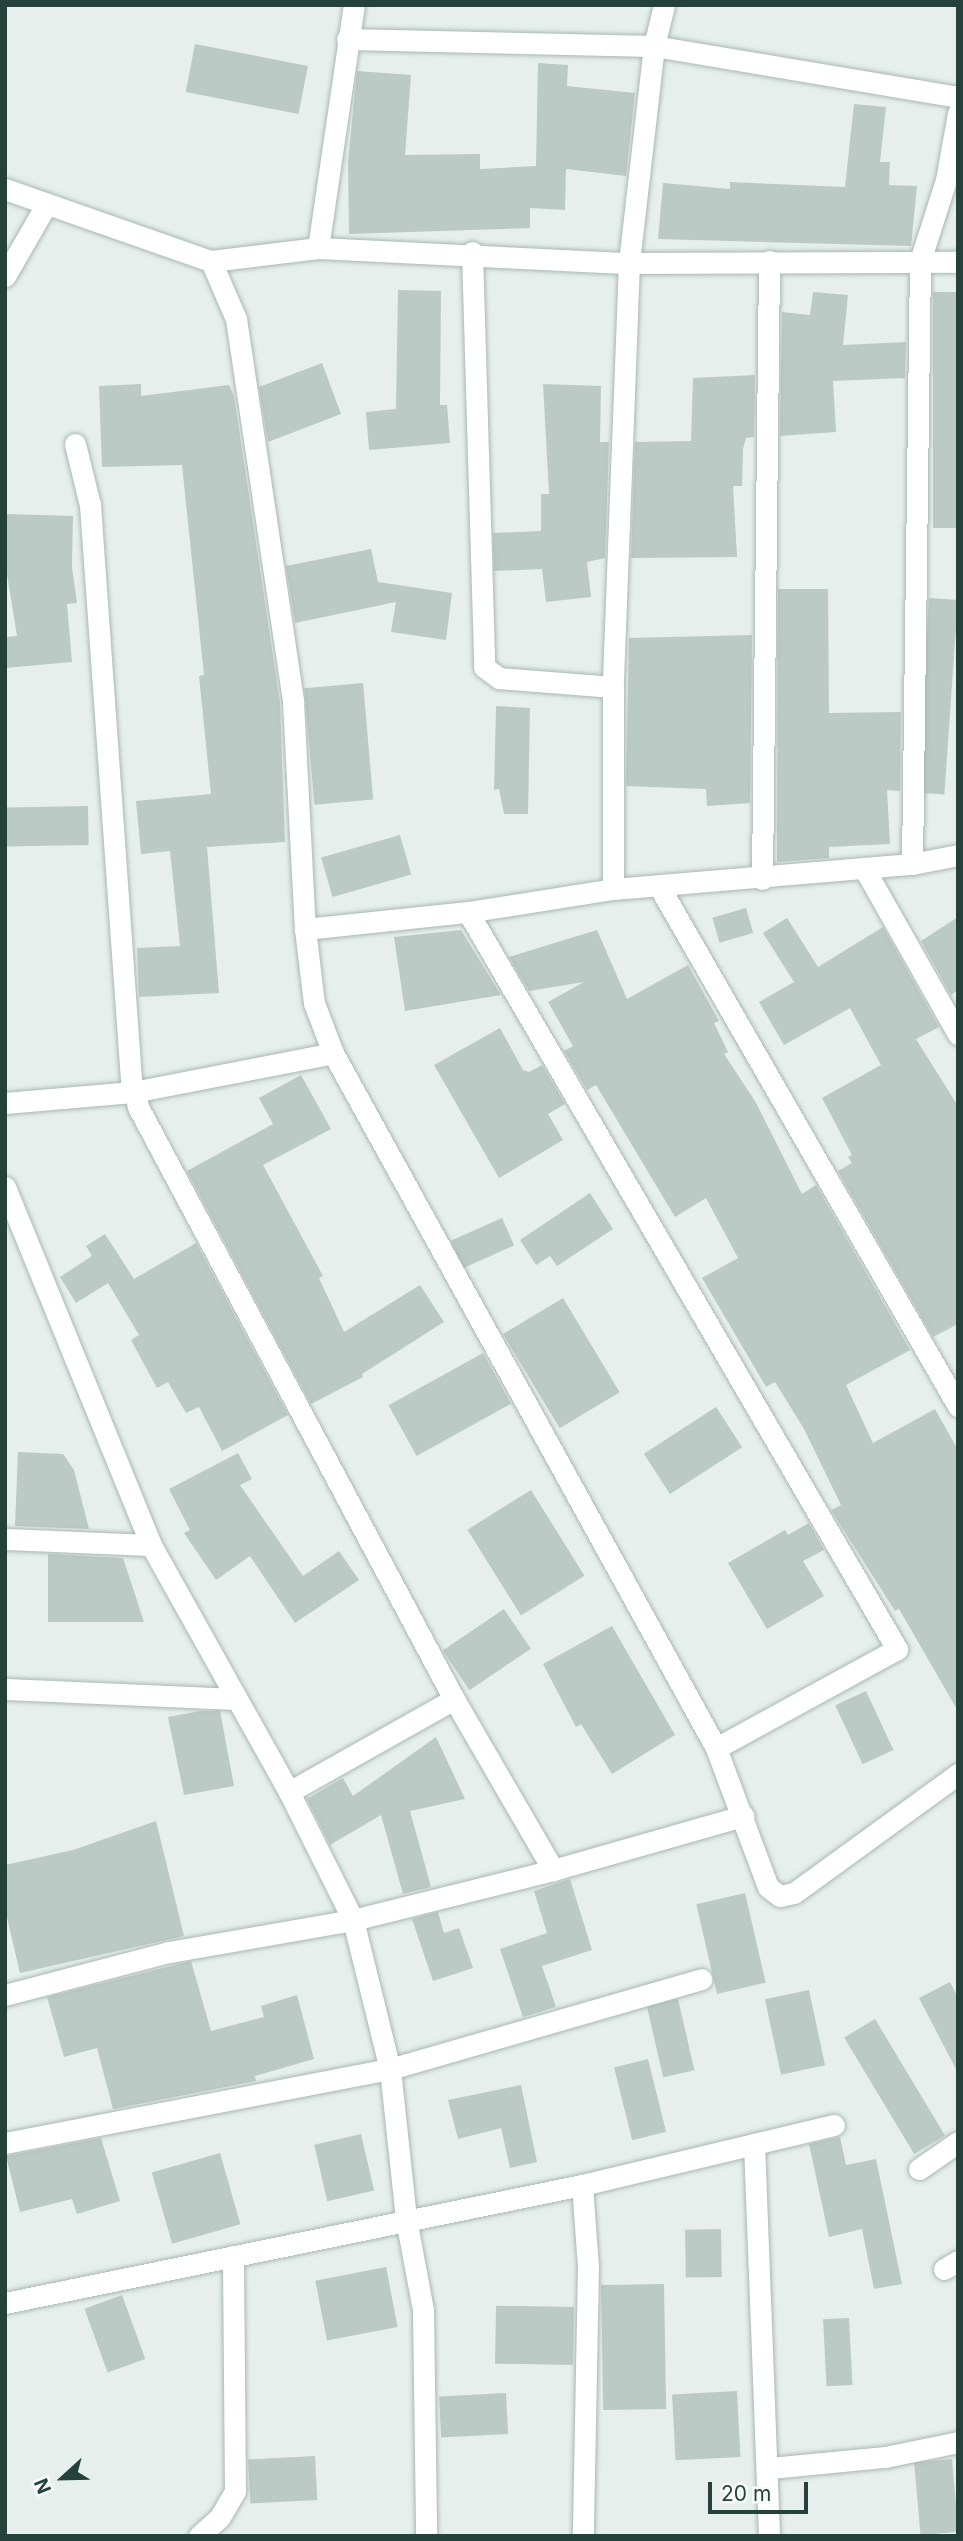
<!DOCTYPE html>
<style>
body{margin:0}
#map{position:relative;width:963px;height:2541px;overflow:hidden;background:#e6efeb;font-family:Inter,sans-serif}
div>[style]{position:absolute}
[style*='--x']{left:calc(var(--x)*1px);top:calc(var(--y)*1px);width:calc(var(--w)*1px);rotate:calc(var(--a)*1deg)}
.building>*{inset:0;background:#bbcac4;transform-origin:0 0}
.roads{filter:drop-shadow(0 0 2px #a8b8b2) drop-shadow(0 0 2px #a8b8b2)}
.minor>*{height:21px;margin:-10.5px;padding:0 10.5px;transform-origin:10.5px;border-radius:10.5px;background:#fff}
span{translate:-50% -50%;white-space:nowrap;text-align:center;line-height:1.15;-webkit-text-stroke:5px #f7fbf9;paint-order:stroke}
.frame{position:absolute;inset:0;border:7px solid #24423a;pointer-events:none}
.north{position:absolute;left:28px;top:2443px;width:70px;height:70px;-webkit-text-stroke:5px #f7fbf9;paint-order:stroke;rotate:248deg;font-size:19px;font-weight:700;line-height:28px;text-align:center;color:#24423a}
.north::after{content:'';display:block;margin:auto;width:24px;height:32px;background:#24423a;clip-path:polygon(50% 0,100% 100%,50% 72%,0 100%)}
.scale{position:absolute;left:708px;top:2482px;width:100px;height:32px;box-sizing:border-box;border:4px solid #24423a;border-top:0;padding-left:9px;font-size:21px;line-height:24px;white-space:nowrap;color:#24423a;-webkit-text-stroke:5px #f7fbf9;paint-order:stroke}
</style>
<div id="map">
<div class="building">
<div style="left:195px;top:44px;width:115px;height:49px;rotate:11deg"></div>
<div style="clip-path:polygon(538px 63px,568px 65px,567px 86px,635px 93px,626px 176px,566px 169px,565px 210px,530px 208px,530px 228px,349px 234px,348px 162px,357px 71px,411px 75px,405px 155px,480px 154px,480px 169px,536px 166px)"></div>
<div style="clip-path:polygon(854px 104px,886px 107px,880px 162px,890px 162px,889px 185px,917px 186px,911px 246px,658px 239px,663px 183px,730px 189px,730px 182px,845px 187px)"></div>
<div style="clip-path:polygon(398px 290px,441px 291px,440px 405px,447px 405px,450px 443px,369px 450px,366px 412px,396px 409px)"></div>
<div style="clip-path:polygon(813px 292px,848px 295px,843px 345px,906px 342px,905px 378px,833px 381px,836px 432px,780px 436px,782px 312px,810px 315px)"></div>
<div style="left:958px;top:292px;width:236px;height:25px;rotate:90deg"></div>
<div style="clip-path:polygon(322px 363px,341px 414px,268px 442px,259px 387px)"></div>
<div style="clip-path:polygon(755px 375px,754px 437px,746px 438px,743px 449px,742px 486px,733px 486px,737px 557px,631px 558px,635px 442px,691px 441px,693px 378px)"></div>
<div style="clip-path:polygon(141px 384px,141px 396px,229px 385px,234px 396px,280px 703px,285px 842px,207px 847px,219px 993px,139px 997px,137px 948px,180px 946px,170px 851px,141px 854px,136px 801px,211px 794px,199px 676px,204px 675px,182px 465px,102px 467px,99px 386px)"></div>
<div style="clip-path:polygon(543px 384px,601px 386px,600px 442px,609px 442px,605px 558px,587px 562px,591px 597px,546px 602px,542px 569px,494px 571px,493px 533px,541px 531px,541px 494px,549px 494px)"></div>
<div style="clip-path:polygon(5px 514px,73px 516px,72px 567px,77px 603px,67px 604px,72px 662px,5px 668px,5px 637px,17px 636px,5px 562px)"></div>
<div style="clip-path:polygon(371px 549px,378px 582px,452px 593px,446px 640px,391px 632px,396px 602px,295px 623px,286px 566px)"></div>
<div style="clip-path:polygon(778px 589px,828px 589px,829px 713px,901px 712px,900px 791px,887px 790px,890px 844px,829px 847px,829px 858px,777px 862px)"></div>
<div style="left:929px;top:598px;width:29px;height:195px;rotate:4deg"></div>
<div style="clip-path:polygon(752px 635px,750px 803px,707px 806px,706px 789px,626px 786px,629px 638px)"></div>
<div style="left:363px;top:683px;width:117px;height:59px;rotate:85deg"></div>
<div style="clip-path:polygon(496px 706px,530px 708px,528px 814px,504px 814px,499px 789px,494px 790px)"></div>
<div style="left:88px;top:806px;width:39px;height:83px;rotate:89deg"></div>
<div style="left:400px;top:835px;width:41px;height:82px;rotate:74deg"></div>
<div style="left:746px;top:908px;width:26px;height:35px;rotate:74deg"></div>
<div style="clip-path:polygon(958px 917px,958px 990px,951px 995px,921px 941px)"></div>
<div style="clip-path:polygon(787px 918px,818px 967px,883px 927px,939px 1027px,916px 1039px,958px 1106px,958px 1324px,933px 1337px,838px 1171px,852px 1163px,848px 1157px,852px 1155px,822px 1098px,881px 1065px,850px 1008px,784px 1045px,759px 1002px,794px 982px,763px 933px)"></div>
<div style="clip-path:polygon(461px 930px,501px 995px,405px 1011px,394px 937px)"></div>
<div style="clip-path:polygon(597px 930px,627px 999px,688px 965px,719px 1021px,714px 1023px,728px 1052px,724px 1054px,755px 1101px,802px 1194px,816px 1185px,910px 1350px,846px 1385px,873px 1443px,935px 1409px,958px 1450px,958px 1711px,899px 1609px,895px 1611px,831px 1510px,841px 1505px,804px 1429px,775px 1382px,766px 1387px,702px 1278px,738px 1258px,706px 1198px,675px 1217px,596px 1085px,587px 1090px,564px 1051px,573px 1046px,548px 1002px,584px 982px,529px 991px,509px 957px)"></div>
<div style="clip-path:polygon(500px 1028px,523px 1070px,529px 1072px,542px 1065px,565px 1104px,548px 1114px,563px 1140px,499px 1178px,434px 1065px)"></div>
<div style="clip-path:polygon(301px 1075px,331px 1129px,263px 1165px,323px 1276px,319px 1278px,344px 1332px,420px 1285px,444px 1322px,362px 1374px,363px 1377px,311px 1404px,187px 1171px,273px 1124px,259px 1098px)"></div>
<div style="clip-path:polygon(590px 1193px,613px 1229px,557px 1266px,550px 1256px,536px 1265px,520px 1240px)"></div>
<div style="left:502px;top:1218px;width:30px;height:56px;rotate:66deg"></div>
<div style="clip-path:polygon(105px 1234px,134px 1279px,196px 1243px,288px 1415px,222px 1451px,199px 1407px,186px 1413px,168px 1382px,157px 1388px,131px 1340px,139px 1335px,108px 1283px,76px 1303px,60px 1277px,92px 1256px,86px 1246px)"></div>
<div style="left:563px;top:1298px;width:110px;height:70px;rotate:59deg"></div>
<div style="left:483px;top:1353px;width:58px;height:108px;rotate:61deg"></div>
<div style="left:716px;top:1407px;width:48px;height:86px;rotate:57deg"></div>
<div style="clip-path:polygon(18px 1452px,63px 1454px,74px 1470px,89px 1529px,15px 1526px)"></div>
<div style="clip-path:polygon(238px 1453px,252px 1479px,240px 1485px,303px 1576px,339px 1551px,359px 1580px,295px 1623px,250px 1556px,216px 1580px,184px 1533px,190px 1530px,169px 1489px)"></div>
<div style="left:531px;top:1490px;width:101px;height:75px;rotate:58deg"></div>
<div style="clip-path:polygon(809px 1523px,824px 1550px,803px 1561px,824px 1596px,767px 1629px,728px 1563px,785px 1530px,788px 1535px)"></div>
<div style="clip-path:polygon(48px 1554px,123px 1558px,144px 1622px,48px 1622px)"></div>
<div style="left:504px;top:1609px;width:48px;height:74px;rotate:56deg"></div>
<div style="clip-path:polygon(612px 1626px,675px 1735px,612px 1774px,581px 1724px,576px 1727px,543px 1664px)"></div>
<div style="left:866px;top:1691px;width:65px;height:34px;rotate:65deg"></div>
<div style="clip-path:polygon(200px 1711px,220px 1711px,234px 1786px,184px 1795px,168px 1717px)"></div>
<div style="clip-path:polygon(436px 1737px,465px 1799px,410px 1811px,431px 1887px,403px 1894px,381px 1815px,330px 1845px,307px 1799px,343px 1778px,353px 1796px)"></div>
<div style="clip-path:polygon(156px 1821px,184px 1936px,20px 1973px,5px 1909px,5px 1865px,73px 1850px)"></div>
<div style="clip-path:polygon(570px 1879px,592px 1950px,542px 1966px,556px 2007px,523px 2017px,500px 1949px,547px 1933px,534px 1891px)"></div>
<div style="left:745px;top:1893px;width:92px;height:50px;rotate:77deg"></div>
<div style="clip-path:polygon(438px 1912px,444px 1933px,459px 1928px,473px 1968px,433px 1981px,412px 1919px)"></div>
<div style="clip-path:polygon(191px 1961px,211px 2031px,264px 2017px,261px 2006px,297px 1995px,314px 2059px,255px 2076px,256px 2081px,113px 2109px,97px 2048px,64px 2057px,47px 1997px)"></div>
<div style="clip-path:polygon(950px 1982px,958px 1998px,958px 2073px,919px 1998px)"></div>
<div style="left:809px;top:1990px;width:77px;height:45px;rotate:78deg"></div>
<div style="left:678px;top:1999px;width:73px;height:32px;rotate:77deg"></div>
<div style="left:875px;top:2019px;width:136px;height:36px;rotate:59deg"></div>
<div style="left:648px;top:2059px;width:75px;height:35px;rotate:76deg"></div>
<div style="clip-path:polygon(521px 2085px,537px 2162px,510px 2168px,501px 2128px,458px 2139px,448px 2100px)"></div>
<div style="left:361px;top:2134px;width:58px;height:48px;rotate:77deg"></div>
<div style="clip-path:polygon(840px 2137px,846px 2165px,876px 2159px,902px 2284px,874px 2289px,862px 2229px,829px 2237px,809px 2144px)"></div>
<div style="clip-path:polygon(101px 2138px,120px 2201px,77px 2214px,72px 2199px,20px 2212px,6px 2156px)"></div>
<div style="left:220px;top:2153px;width:74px;height:71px;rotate:74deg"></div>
<div style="left:721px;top:2229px;width:48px;height:36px;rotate:89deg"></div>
<div style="left:386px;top:2267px;width:61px;height:72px;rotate:79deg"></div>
<div style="left:664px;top:2284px;width:125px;height:63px;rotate:89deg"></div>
<div style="left:122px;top:2295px;width:68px;height:40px;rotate:70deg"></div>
<div style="left:574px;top:2307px;width:58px;height:78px;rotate:91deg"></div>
<div style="left:849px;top:2318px;width:67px;height:26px;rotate:87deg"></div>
<div style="left:737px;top:2391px;width:66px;height:65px;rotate:87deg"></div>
<div style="left:506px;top:2393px;width:41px;height:67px;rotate:87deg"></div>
<div style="left:315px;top:2456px;width:44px;height:67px;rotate:87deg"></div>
<div style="left:952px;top:2459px;width:73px;height:38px;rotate:85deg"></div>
</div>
<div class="roads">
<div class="minor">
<div style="--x:664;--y:5;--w:42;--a:103.7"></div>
<div style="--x:654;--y:46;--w:218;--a:96.6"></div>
<div style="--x:629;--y:263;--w:329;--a:-0.2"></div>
<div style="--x:347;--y:39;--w:307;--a:1.3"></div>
<div style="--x:654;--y:46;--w:308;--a:9.5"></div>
<div style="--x:5;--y:189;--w:218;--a:19.3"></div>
<div style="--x:211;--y:261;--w:63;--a:66.7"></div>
<div style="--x:236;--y:319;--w:387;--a:81.5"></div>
<div style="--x:293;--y:702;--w:227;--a:87"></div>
<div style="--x:305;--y:929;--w:75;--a:83.1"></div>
<div style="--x:314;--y:1003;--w:53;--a:69.2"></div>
<div style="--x:333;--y:1053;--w:794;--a:61.14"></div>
<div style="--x:716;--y:1748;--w:148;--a:69.5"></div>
<div style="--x:768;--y:1887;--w:15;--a:37"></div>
<div style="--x:780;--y:1896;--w:14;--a:-12"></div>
<div style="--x:794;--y:1893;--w:203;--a:-36"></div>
<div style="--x:318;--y:248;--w:246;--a:-81.6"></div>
<div style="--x:472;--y:252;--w:415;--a:88.3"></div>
<div style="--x:484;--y:667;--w:19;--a:36"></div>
<div style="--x:499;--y:678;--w:114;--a:4.5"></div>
<div style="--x:211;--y:261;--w:108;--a:-6.9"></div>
<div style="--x:318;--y:248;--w:311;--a:2.8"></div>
<div style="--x:629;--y:263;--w:424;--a:92.2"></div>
<div style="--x:613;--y:687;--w:202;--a:90"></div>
<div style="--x:5;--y:276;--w:82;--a:-60"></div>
<div style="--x:75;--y:444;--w:63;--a:76.2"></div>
<div style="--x:90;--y:505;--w:576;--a:85.92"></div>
<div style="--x:131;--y:1080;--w:28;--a:75"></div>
<div style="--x:138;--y:1107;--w:671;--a:61.91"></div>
<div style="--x:454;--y:1699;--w:198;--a:59.9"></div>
<div style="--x:912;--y:864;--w:603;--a:-89.24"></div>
<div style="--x:920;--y:261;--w:85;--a:-72.2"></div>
<div style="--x:946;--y:180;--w:68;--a:-79.8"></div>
<div style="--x:864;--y:868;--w:191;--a:60.5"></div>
<div style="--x:762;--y:879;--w:618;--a:-89.35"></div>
<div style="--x:660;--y:888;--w:598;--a:60.09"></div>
<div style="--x:468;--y:912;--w:147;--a:-9"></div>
<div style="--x:613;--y:889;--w:300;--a:-4.8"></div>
<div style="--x:912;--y:864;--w:47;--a:-11.1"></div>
<div style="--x:305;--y:929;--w:164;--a:-6"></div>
<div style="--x:468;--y:912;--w:853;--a:59.8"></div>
<div style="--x:897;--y:1649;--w:206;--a:151.3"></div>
<div style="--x:5;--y:1103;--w:128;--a:-4.9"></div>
<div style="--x:133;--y:1092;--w:204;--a:-11"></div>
<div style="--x:5;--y:1187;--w:387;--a:67.8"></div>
<div style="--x:151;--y:1545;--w:283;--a:60.8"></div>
<div style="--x:289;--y:1792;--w:143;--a:63.4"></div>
<div style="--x:353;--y:1920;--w:154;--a:76.1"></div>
<div style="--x:390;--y:2069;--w:151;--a:83.9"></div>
<div style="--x:406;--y:2219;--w:93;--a:79.4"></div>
<div style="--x:423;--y:2310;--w:226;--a:89.2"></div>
<div style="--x:5;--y:1539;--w:146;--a:2.4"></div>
<div style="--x:5;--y:1689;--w:232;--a:2.5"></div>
<div style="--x:289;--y:1792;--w:189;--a:-29.4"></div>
<div style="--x:5;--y:1995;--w:170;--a:-14.7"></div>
<div style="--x:169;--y:1952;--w:187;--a:-9.9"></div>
<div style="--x:353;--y:1920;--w:206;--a:-14"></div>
<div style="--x:553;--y:1870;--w:198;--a:-15.9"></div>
<div style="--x:5;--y:2143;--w:392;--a:-10.9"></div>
<div style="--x:390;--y:2069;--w:324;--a:-16.1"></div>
<div style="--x:754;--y:2144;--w:392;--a:87.8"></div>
<div style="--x:919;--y:2169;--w:47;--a:-34.7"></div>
<div style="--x:582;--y:2185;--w:81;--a:85.8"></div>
<div style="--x:588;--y:2266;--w:270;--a:91.1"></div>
<div style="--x:944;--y:2269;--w:16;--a:-30"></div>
<div style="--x:5;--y:2303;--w:589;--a:-11.56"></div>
<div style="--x:582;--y:2185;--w:259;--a:-13.4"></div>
<div style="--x:770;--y:2468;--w:116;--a:-5.5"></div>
<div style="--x:885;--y:2457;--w:75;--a:-11.6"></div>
<div style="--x:199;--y:2536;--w:28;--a:-42"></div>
<div style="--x:220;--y:2517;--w:30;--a:-60"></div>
<div style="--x:235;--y:2491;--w:235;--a:-90.5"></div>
</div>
</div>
<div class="frame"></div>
<div class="north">N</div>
<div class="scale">20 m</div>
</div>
